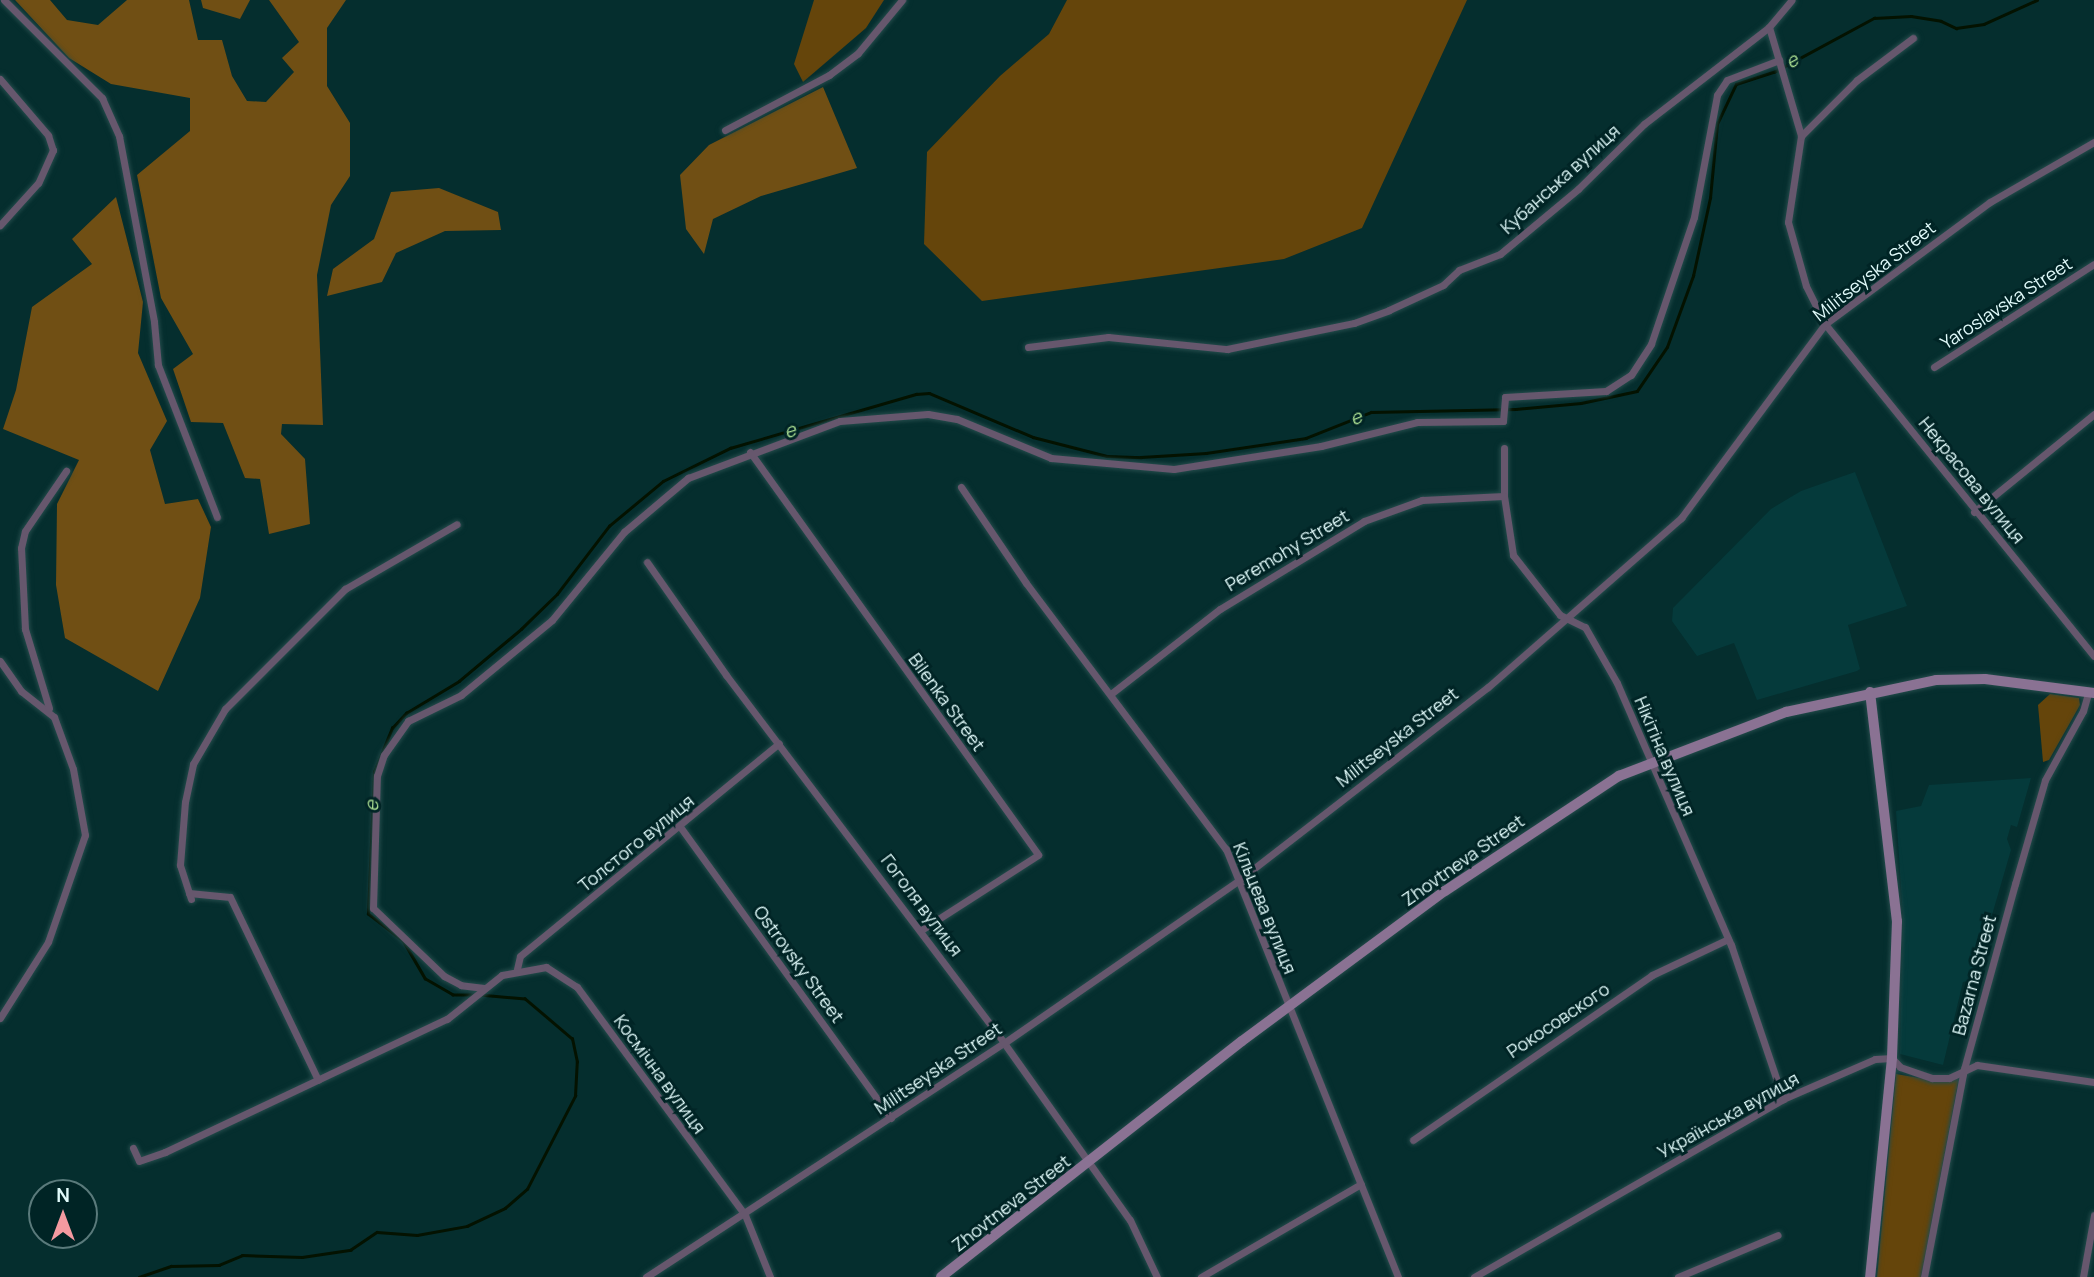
<!DOCTYPE html>
<meta charset="utf-8">
<style>
body{margin:0}
#map{position:relative;width:2094px;height:1277px;overflow:hidden;background:#052e2e;font-family:Manrope,sans-serif}
div>[style]{position:absolute}
[style*='--x']{left:calc(var(--x)*1px);top:calc(var(--y)*1px);width:calc(var(--w)*1px);rotate:calc(var(--a)*1deg)}
.built>*{inset:0;background:#053a3b}
.green>*{inset:0;background:#65450b}
.forest>*{inset:0;background:#704f14}
.stream>*{height:2.5px;margin:-1.25px;padding:0 1.25px;transform-origin:1.25px;border-radius:1.25px;background:#041200}
.roads{filter:drop-shadow(0 0 2px #244b4b) drop-shadow(0 0 2px #244b4b)}
.street>*{height:7px;margin:-3.5px;padding:0 3.5px;transform-origin:3.5px;border-radius:3.5px;background:#66576d}
.secondary>*{height:10px;margin:-5px;padding:0 5px;transform-origin:5px;border-radius:5px;background:#8a7293}
span{translate:-50% -50%;white-space:nowrap;text-align:center;line-height:1.15;-webkit-text-stroke:6px #002425;paint-order:stroke}
.street-label{font-size:18px;color:#e1fbfb}
.water-label{font-size:19px;color:#aade92;font-style:italic}
.north{position:absolute;left:28px;top:1179px;width:70px;height:70px;box-sizing:border-box;background:#002425;border:2px solid #5a7a7b;border-radius:50%;rotate:0deg;font-size:19px;font-weight:700;line-height:28px;text-align:center;color:#e1fbfb}
.north::after{content:'';display:block;margin:auto;width:24px;height:32px;background:#f49aa0;clip-path:polygon(50% 0,100% 100%,50% 72%,0 100%)}
</style>
<div id="map">
<div class="built">
<div style="clip-path:polygon(1855px 472px,1907px 606px,1848px 625px,1860px 669px,1857px 671px,1757px 700px,1734px 643px,1697px 656px,1672px 621px,1673px 608px,1771px 509px,1801px 491px)"></div>
<div style="clip-path:polygon(2031px 778px,2017px 827px,2011px 825px,2007px 839px,2011px 850px,1973px 980px,1963px 982px,1943px 1065px,1900px 1054px,1903px 918px,1896px 811px,1921px 806px,1929px 785px)"></div>
</div>
<div class="green">
<div style="clip-path:polygon(814px 0,884px 0,866px 28px,803px 82px,794px 64px)"></div>
<div style="clip-path:polygon(1067px 0,1467px 0,1362px 228px,1284px 259px,982px 301px,924px 244px,927px 152px,1000px 76px,1049px 34px)"></div>
<div style="clip-path:polygon(2050px 694px,2079px 698px,2080px 705px,2049px 760px,2043px 762px,2038px 705px)"></div>
<div style="clip-path:polygon(1896px 1074px,1937px 1081px,1959px 1078px,1921px 1277px,1877px 1277px)"></div>
</div>
<div class="forest">
<div style="clip-path:polygon(15px 0,50px 0,67px 20px,98px 25px,127px 0,189px 0,198px 40px,222px 40px,232px 76px,247px 101px,266px 102px,294px 72px,282px 58px,299px 42px,269px 0,346px 0,327px 28px,327px 86px,350px 123px,350px 176px,331px 205px,317px 275px,323px 425px,282px 424px,281px 434px,305px 459px,310px 524px,269px 534px,260px 479px,245px 478px,223px 423px,191px 422px,173px 369px,193px 354px,161px 298px,137px 175px,190px 131px,190px 98px,111px 84px,69px 58px)"></div>
<div style="clip-path:polygon(201px 0,250px 0,240px 19px,203px 8px)"></div>
<div style="clip-path:polygon(823px 87px,857px 168px,761px 196px,713px 219px,704px 254px,686px 229px,680px 175px,709px 145px)"></div>
<div style="clip-path:polygon(439px 188px,498px 212px,501px 230px,445px 231px,396px 253px,382px 282px,327px 296px,333px 269px,374px 239px,391px 192px)"></div>
<div style="clip-path:polygon(116px 197px,143px 302px,138px 353px,167px 421px,150px 450px,165px 504px,198px 499px,211px 527px,200px 598px,158px 691px,65px 638px,56px 585px,57px 504px,79px 460px,3px 429px,16px 390px,32px 307px,92px 264px,72px 239px)"></div>
</div>
<div class="stream">
<div style="--x:473;--y:995;--w:20;--a:180"></div>
<div style="--x:453;--y:995;--w:32;--a:-150"></div>
<div style="--x:425;--y:979;--w:44;--a:-120.1"></div>
<div style="--x:403;--y:941;--w:44;--a:-142.4"></div>
<div style="--x:368;--y:914;--w:142;--a:-87.6"></div>
<div style="--x:374;--y:772;--w:48;--a:-67.8"></div>
<div style="--x:392;--y:728;--w:21;--a:-47"></div>
<div style="--x:406;--y:713;--w:62;--a:-31.1"></div>
<div style="--x:459;--y:681;--w:81;--a:-40"></div>
<div style="--x:521;--y:629;--w:50;--a:-44.2"></div>
<div style="--x:557;--y:594;--w:86;--a:-52.6"></div>
<div style="--x:609;--y:526;--w:70;--a:-39.8"></div>
<div style="--x:663;--y:481;--w:75;--a:-26.2"></div>
<div style="--x:730;--y:448;--w:194;--a:-16.2"></div>
<div style="--x:916;--y:394;--w:13;--a:-4"></div>
<div style="--x:929;--y:393;--w:113;--a:22.9"></div>
<div style="--x:1033;--y:437;--w:76;--a:14.4"></div>
<div style="--x:1107;--y:456;--w:34;--a:2"></div>
<div style="--x:1141;--y:457;--w:65;--a:-3.5"></div>
<div style="--x:1206;--y:453;--w:101;--a:-8.5"></div>
<div style="--x:1306;--y:438;--w:70;--a:-21.8"></div>
<div style="--x:1371;--y:412;--w:145;--a:-1.2"></div>
<div style="--x:1516;--y:409;--w:65;--a:-5.3"></div>
<div style="--x:1581;--y:403;--w:57;--a:-12.1"></div>
<div style="--x:1637;--y:391;--w:53;--a:-55.7"></div>
<div style="--x:1667;--y:347;--w:76;--a:-69.9"></div>
<div style="--x:1693;--y:276;--w:80;--a:-77.7"></div>
<div style="--x:1710;--y:198;--w:74;--a:-84.6"></div>
<div style="--x:1717;--y:124;--w:44;--a:-64.6"></div>
<div style="--x:1736;--y:84;--w:40;--a:-18"></div>
<div style="--x:1774;--y:72;--w:114;--a:-28.4"></div>
<div style="--x:1874;--y:18;--w:37;--a:-3"></div>
<div style="--x:1911;--y:16;--w:30;--a:9"></div>
<div style="--x:1941;--y:21;--w:17;--a:25"></div>
<div style="--x:1956;--y:28;--w:28;--a:-8"></div>
<div style="--x:1984;--y:24;--w:58;--a:-24.4"></div>
<div style="--x:139;--y:1277;--w:34;--a:-19"></div>
<div style="--x:171;--y:1266;--w:48;--a:-1.2"></div>
<div style="--x:219;--y:1265;--w:25;--a:-23"></div>
<div style="--x:242;--y:1255;--w:60;--a:1.9"></div>
<div style="--x:302;--y:1257;--w:49;--a:-8.3"></div>
<div style="--x:350;--y:1250;--w:32;--a:-34"></div>
<div style="--x:377;--y:1232;--w:40;--a:4.3"></div>
<div style="--x:417;--y:1235;--w:51;--a:-10.2"></div>
<div style="--x:467;--y:1226;--w:42;--a:-25.3"></div>
<div style="--x:505;--y:1208;--w:29;--a:-41"></div>
<div style="--x:527;--y:1189;--w:105;--a:-62.7"></div>
<div style="--x:575;--y:1096;--w:34;--a:-87"></div>
<div style="--x:577;--y:1062;--w:24;--a:-102"></div>
<div style="--x:572;--y:1039;--w:62;--a:-139.6"></div>
<div style="--x:525;--y:999;--w:45;--a:-174.9"></div>
</div>
<div class="roads">
<div class="street">
<div style="--x:4;--y:0;--w:139;--a:45"></div>
<div style="--x:102;--y:98;--w:42;--a:65.9"></div>
<div style="--x:119;--y:136;--w:189;--a:79.3"></div>
<div style="--x:154;--y:322;--w:43;--a:84.7"></div>
<div style="--x:158;--y:365;--w:163;--a:68.8"></div>
<div style="--x:1769;--y:27;--w:114;--a:73.6"></div>
<div style="--x:1801;--y:136;--w:87;--a:98.6"></div>
<div style="--x:1788;--y:222;--w:66;--a:74.3"></div>
<div style="--x:1806;--y:286;--w:42;--a:63.4"></div>
<div style="--x:1825;--y:324;--w:427;--a:51"></div>
<div style="--x:0;--y:79;--w:74;--a:49.4"></div>
<div style="--x:48;--y:135;--w:16;--a:72"></div>
<div style="--x:53;--y:150;--w:36;--a:114"></div>
<div style="--x:38;--y:183;--w:57;--a:132.1"></div>
<div style="--x:725;--y:130;--w:118;--a:-27.9"></div>
<div style="--x:829;--y:75;--w:36;--a:-37"></div>
<div style="--x:858;--y:53;--w:69;--a:-50.3"></div>
<div style="--x:1801;--y:136;--w:79;--a:-45"></div>
<div style="--x:1857;--y:80;--w:70;--a:-36.9"></div>
<div style="--x:1028;--y:347;--w:81;--a:-7.1"></div>
<div style="--x:1108;--y:337;--w:120;--a:5.8"></div>
<div style="--x:1227;--y:349;--w:130;--a:-11.6"></div>
<div style="--x:1354;--y:323;--w:37;--a:-20"></div>
<div style="--x:1389;--y:310;--w:60;--a:-24.8"></div>
<div style="--x:1443;--y:285;--w:22;--a:-43"></div>
<div style="--x:1459;--y:270;--w:44;--a:-21.3"></div>
<div style="--x:1500;--y:254;--w:102;--a:-39.8"></div>
<div style="--x:1578;--y:189;--w:93;--a:-44.6"></div>
<div style="--x:1644;--y:124;--w:158;--a:-37.8"></div>
<div style="--x:1769;--y:27;--w:35;--a:-50"></div>
<div style="--x:1934;--y:367;--w:190;--a:-32.8"></div>
<div style="--x:1504;--y:448;--w:48;--a:90"></div>
<div style="--x:1504;--y:496;--w:60;--a:81.3"></div>
<div style="--x:1513;--y:555;--w:76;--a:51.9"></div>
<div style="--x:1560;--y:615;--w:28;--a:26"></div>
<div style="--x:1585;--y:627;--w:64;--a:60.3"></div>
<div style="--x:1617;--y:683;--w:286;--a:66.5"></div>
<div style="--x:1731;--y:945;--w:163;--a:71.3"></div>
<div style="--x:750;--y:452;--w:495;--a:54.4"></div>
<div style="--x:1038;--y:855;--w:139;--a:147.3"></div>
<div style="--x:961;--y:487;--w:116;--a:55.9"></div>
<div style="--x:1026;--y:583;--w:333;--a:53.1"></div>
<div style="--x:1226;--y:849;--w:461;--a:68.1"></div>
<div style="--x:1974;--y:512;--w:155;--a:-39.2"></div>
<div style="--x:647;--y:562;--w:138;--a:55"></div>
<div style="--x:726;--y:675;--w:461;--a:52.9"></div>
<div style="--x:1004;--y:1043;--w:217;--a:54.6"></div>
<div style="--x:1130;--y:1220;--w:63;--a:64.7"></div>
<div style="--x:0;--y:661;--w:37;--a:55"></div>
<div style="--x:21;--y:691;--w:42;--a:38.2"></div>
<div style="--x:54;--y:717;--w:55;--a:69.9"></div>
<div style="--x:73;--y:769;--w:67;--a:79.7"></div>
<div style="--x:85;--y:835;--w:113;--a:109.1"></div>
<div style="--x:48;--y:942;--w:90;--a:122.3"></div>
<div style="--x:1112;--y:693;--w:137;--a:-37.9"></div>
<div style="--x:1220;--y:609;--w:169;--a:-31.4"></div>
<div style="--x:1364;--y:521;--w:62;--a:-19.9"></div>
<div style="--x:1422;--y:500;--w:82;--a:-2.8"></div>
<div style="--x:49;--y:708;--w:83;--a:-106.9"></div>
<div style="--x:25;--y:629;--w:81;--a:-92.8"></div>
<div style="--x:21;--y:548;--w:17;--a:-77"></div>
<div style="--x:25;--y:531;--w:73;--a:-55.7"></div>
<div style="--x:681;--y:828;--w:358;--a:54.1"></div>
<div style="--x:189;--y:893;--w:41;--a:5.6"></div>
<div style="--x:230;--y:897;--w:203;--a:64.3"></div>
<div style="--x:191;--y:899;--w:36;--a:-108"></div>
<div style="--x:180;--y:865;--w:63;--a:-85.5"></div>
<div style="--x:185;--y:802;--w:39;--a:-78"></div>
<div style="--x:193;--y:764;--w:64;--a:-59.8"></div>
<div style="--x:225;--y:709;--w:170;--a:-45"></div>
<div style="--x:345;--y:589;--w:129;--a:-30.1"></div>
<div style="--x:517;--y:969;--w:13;--a:-77"></div>
<div style="--x:520;--y:956;--w:335;--a:-39.4"></div>
<div style="--x:484;--y:988;--w:23;--a:-173"></div>
<div style="--x:461;--y:985;--w:19;--a:-152"></div>
<div style="--x:444;--y:976;--w:98;--a:-136.2"></div>
<div style="--x:373;--y:908;--w:132;--a:-88.3"></div>
<div style="--x:377;--y:776;--w:22;--a:-72"></div>
<div style="--x:384;--y:755;--w:42;--a:-54.8"></div>
<div style="--x:408;--y:721;--w:59;--a:-26.1"></div>
<div style="--x:461;--y:695;--w:118;--a:-39.5"></div>
<div style="--x:552;--y:620;--w:114;--a:-50.7"></div>
<div style="--x:624;--y:532;--w:84;--a:-40.2"></div>
<div style="--x:688;--y:478;--w:162;--a:-20.6"></div>
<div style="--x:840;--y:421;--w:88;--a:-4.5"></div>
<div style="--x:928;--y:414;--w:29;--a:10"></div>
<div style="--x:957;--y:419;--w:102;--a:22.5"></div>
<div style="--x:1051;--y:458;--w:123;--a:5.1"></div>
<div style="--x:1174;--y:469;--w:149;--a:-8.9"></div>
<div style="--x:1321;--y:446;--w:99;--a:-14"></div>
<div style="--x:1417;--y:422;--w:86;--a:-0.7"></div>
<div style="--x:1503;--y:421;--w:24;--a:-85"></div>
<div style="--x:1505;--y:397;--w:101;--a:-3.4"></div>
<div style="--x:1606;--y:391;--w:30;--a:-33"></div>
<div style="--x:1631;--y:375;--w:37;--a:-57"></div>
<div style="--x:1651;--y:344;--w:134;--a:-71.3"></div>
<div style="--x:1694;--y:217;--w:124;--a:-79.3"></div>
<div style="--x:1717;--y:95;--w:18;--a:-56"></div>
<div style="--x:1727;--y:80;--w:56;--a:-21"></div>
<div style="--x:1413;--y:1140;--w:290;--a:-34.6"></div>
<div style="--x:1652;--y:975;--w:84;--a:-25.3"></div>
<div style="--x:133;--y:1148;--w:14;--a:65"></div>
<div style="--x:139;--y:1161;--w:28;--a:-19"></div>
<div style="--x:165;--y:1152;--w:312;--a:-25.3"></div>
<div style="--x:447;--y:1019;--w:70;--a:-38.7"></div>
<div style="--x:502;--y:975;--w:45;--a:-10.3"></div>
<div style="--x:546;--y:967;--w:37;--a:33"></div>
<div style="--x:577;--y:987;--w:283;--a:53.6"></div>
<div style="--x:745;--y:1215;--w:67;--a:68"></div>
<div style="--x:646;--y:1277;--w:428;--a:-33.2"></div>
<div style="--x:1004;--y:1043;--w:286;--a:-34.7"></div>
<div style="--x:1239;--y:880;--w:315;--a:-37.8"></div>
<div style="--x:1488;--y:687;--w:257;--a:-41.2"></div>
<div style="--x:1681;--y:518;--w:242;--a:-53.4"></div>
<div style="--x:1825;--y:324;--w:205;--a:-36.5"></div>
<div style="--x:1990;--y:202;--w:120;--a:-30"></div>
<div style="--x:1201;--y:1277;--w:185;--a:-30.2"></div>
<div style="--x:1474;--y:1277;--w:357;--a:-29.9"></div>
<div style="--x:1783;--y:1099;--w:100;--a:-23.5"></div>
<div style="--x:1875;--y:1059;--w:17;--a:-3"></div>
<div style="--x:1892;--y:1058;--w:12;--a:48"></div>
<div style="--x:1900;--y:1067;--w:34;--a:19"></div>
<div style="--x:1932;--y:1078;--w:17;--a:0"></div>
<div style="--x:1949;--y:1078;--w:31;--a:-25"></div>
<div style="--x:1977;--y:1065;--w:118;--a:8.3"></div>
<div style="--x:1678;--y:1277;--w:108;--a:-22.8"></div>
<div style="--x:1924;--y:1277;--w:212;--a:-79.1"></div>
<div style="--x:1964;--y:1069;--w:192;--a:-74.6"></div>
<div style="--x:2015;--y:884;--w:108;--a:-73.9"></div>
<div style="--x:2045;--y:780;--w:79;--a:-61.2"></div>
<div style="--x:2083;--y:711;--w:19;--a:-74"></div>
<div style="--x:2083;--y:1277;--w:63;--a:-79.9"></div>
</div>
<div class="secondary">
<div style="--x:1870;--y:692;--w:231;--a:83.3"></div>
<div style="--x:1897;--y:921;--w:137;--a:92.1"></div>
<div style="--x:1892;--y:1058;--w:220;--a:95.7"></div>
<div style="--x:941;--y:1277;--w:382;--a:-38.1"></div>
<div style="--x:1242;--y:1041;--w:252;--a:-36.5"></div>
<div style="--x:1445;--y:891;--w:209;--a:-33.5"></div>
<div style="--x:1619;--y:776;--w:179;--a:-21"></div>
<div style="--x:1786;--y:712;--w:153;--a:-12"></div>
<div style="--x:1936;--y:680;--w:49;--a:-1.2"></div>
<div style="--x:1985;--y:679;--w:110;--a:7.3"></div>
</div>
</div>
<div class="street-label">
<span style="left:1560px;top:179px;rotate:-42deg">Кубанська вулиця</span>
<span style="left:1874px;top:271px;rotate:-38deg">Militseyska Street</span>
<span style="left:2006px;top:303px;rotate:-33deg">Yaroslavska Street</span>
<span style="left:1972px;top:480px;rotate:51deg">Некрасова вулиця</span>
<span style="left:1287px;top:550px;rotate:-31deg">Peremohy Street</span>
<span style="left:947px;top:702px;rotate:54deg">Bilenka Street</span>
<span style="left:1397px;top:737px;rotate:-38deg">Militseyska Street</span>
<span style="left:1665px;top:756px;rotate:67deg">Нікітіна вулиця</span>
<span style="left:636px;top:843px;rotate:-39deg">Толстого вулиця</span>
<span style="left:1463px;top:860px;rotate:-35deg">Zhovtneva Street</span>
<span style="left:922px;top:905px;rotate:53deg">Гоголя вулиця</span>
<span style="left:1265px;top:908px;rotate:68deg">Кільцева вулиця</span>
<span style="left:799px;top:964px;rotate:54deg">Ostrovsky Street</span>
<span style="left:1974px;top:975px;rotate:-75deg">Bazarna Street</span>
<span style="left:1558px;top:1020px;rotate:-34deg">Рокосовского</span>
<span style="left:938px;top:1068px;rotate:-34deg">Militseyska Street</span>
<span style="left:660px;top:1074px;rotate:54deg">Космічна вулиця</span>
<span style="left:1728px;top:1115px;rotate:-29deg">Українська вулиця</span>
<span style="left:1011px;top:1203px;rotate:-38deg">Zhovtneva Street</span>
</div>
<div class="water-label">
<span style="left:1792px;top:61px;rotate:-28deg">e</span>
<span style="left:1356px;top:418px;rotate:-22deg">e</span>
<span style="left:790px;top:431px;rotate:-16deg">e</span>
<span style="left:372px;top:806px;rotate:-87deg">e</span>
</div>
<div class="north">N</div>
</div>
